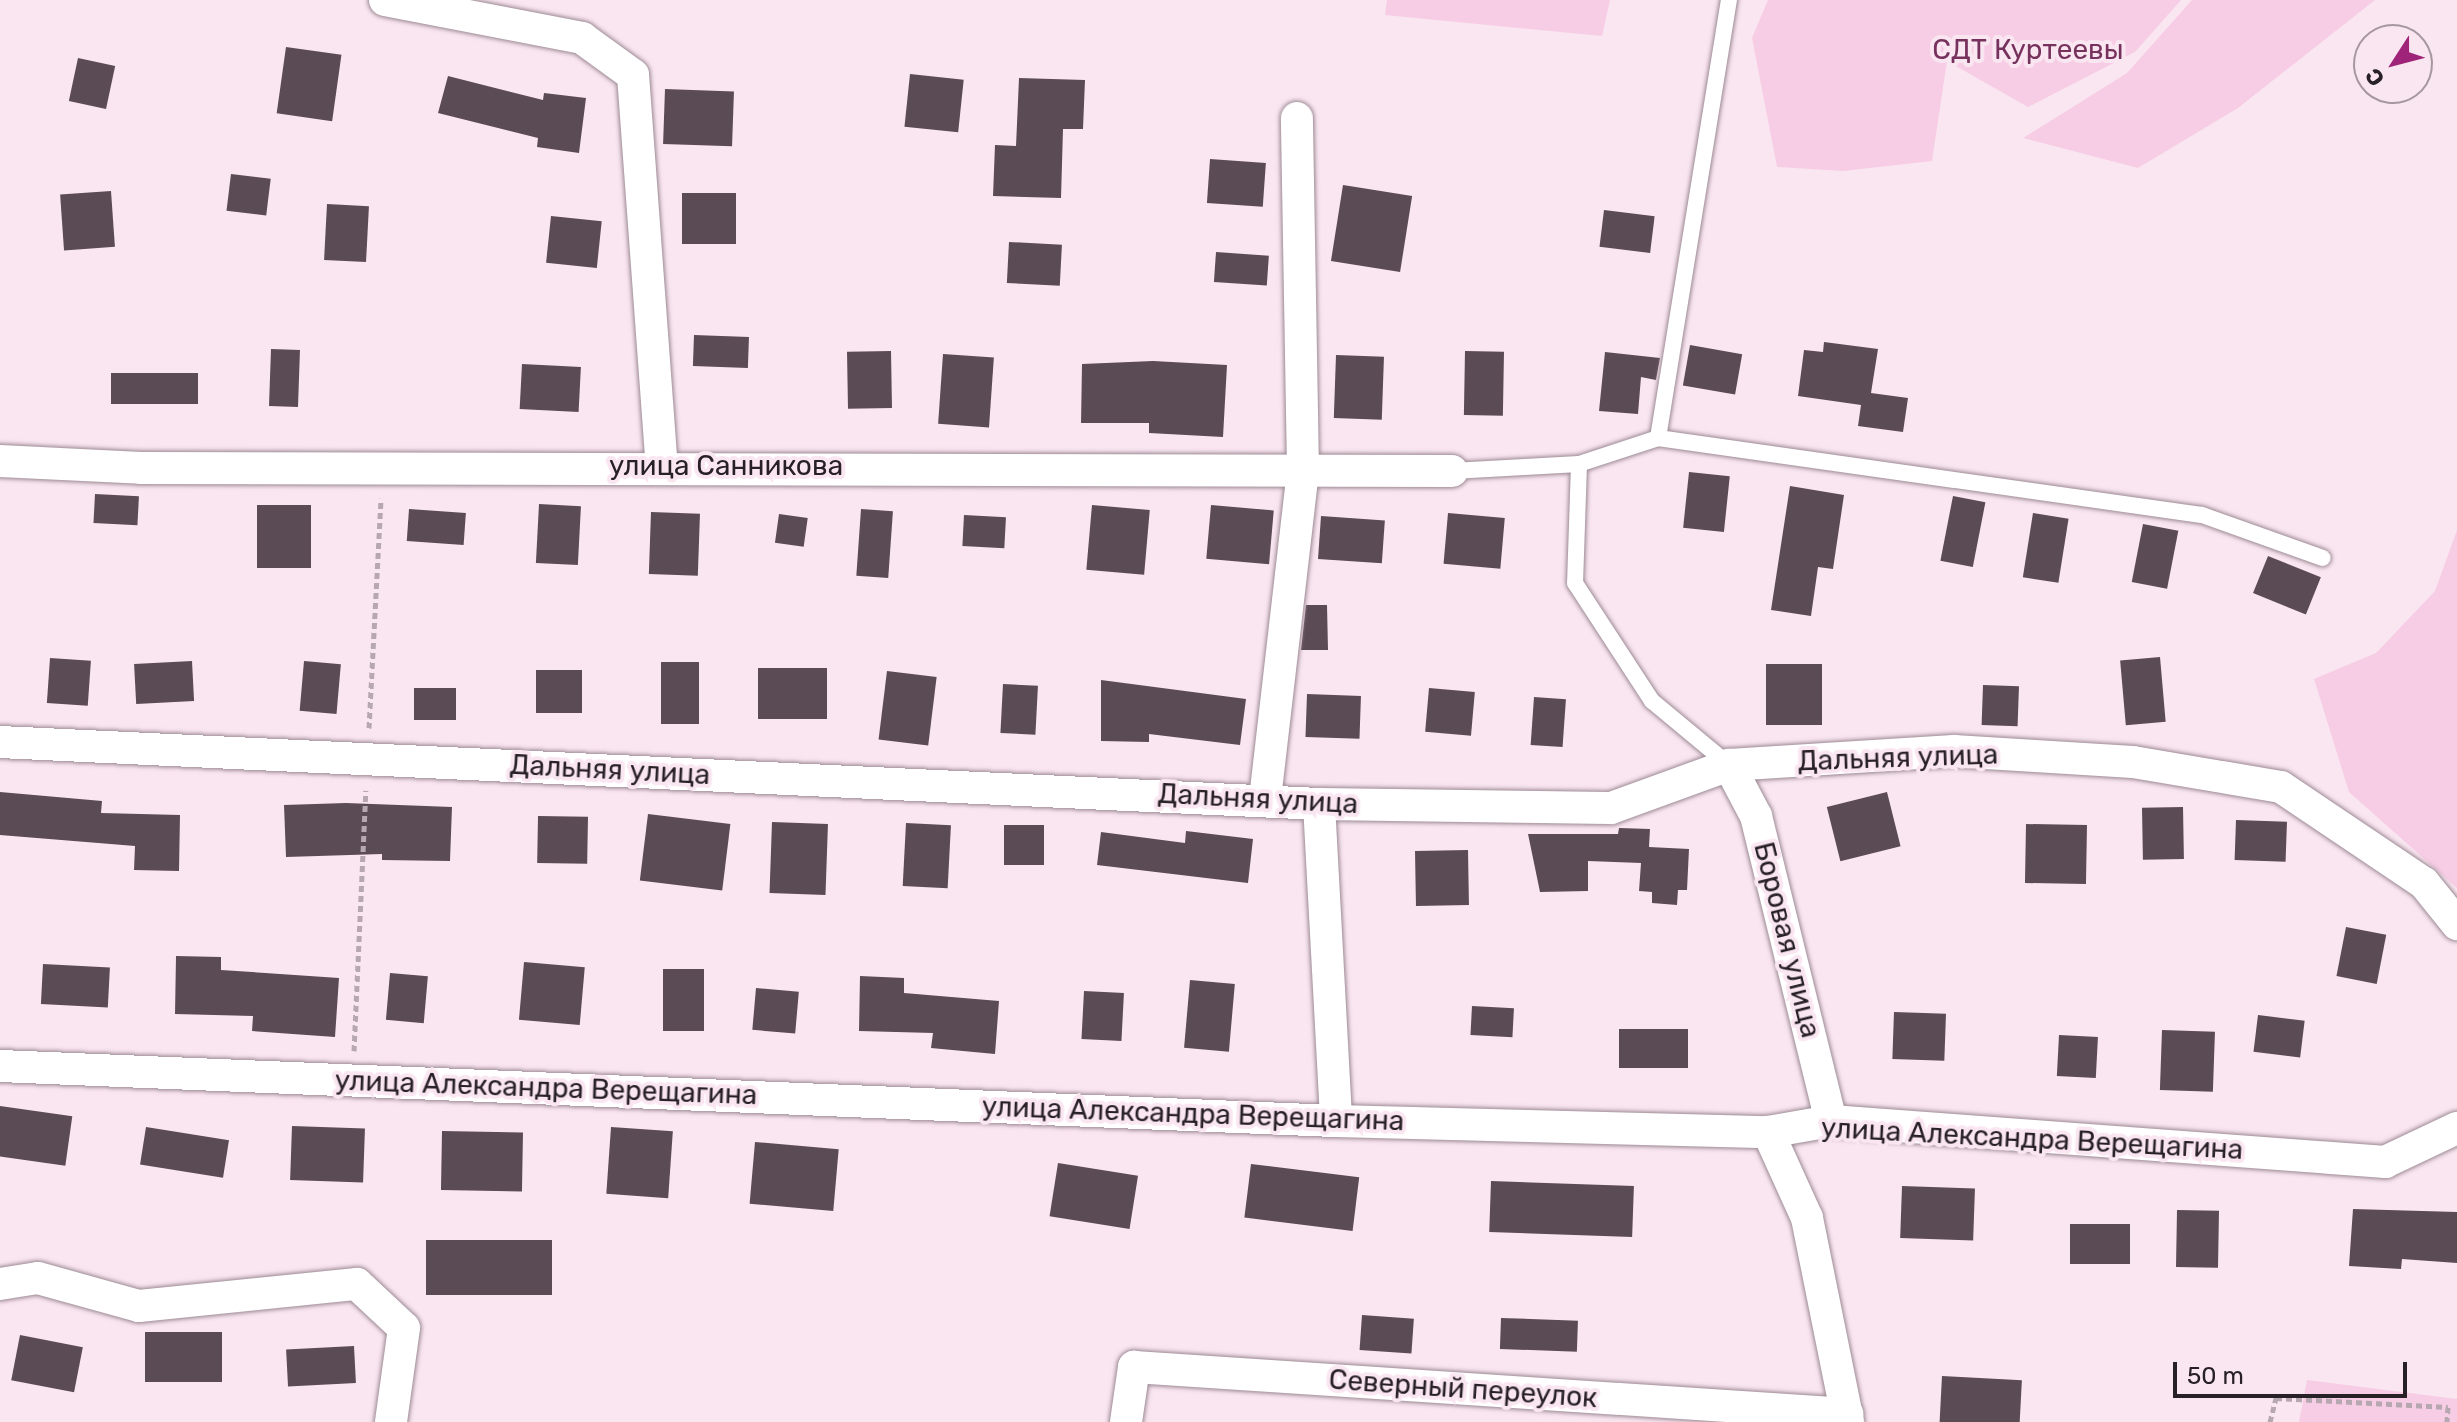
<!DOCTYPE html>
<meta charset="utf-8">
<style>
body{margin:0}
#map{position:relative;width:2457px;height:1422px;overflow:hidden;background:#fae6f1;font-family:Rubik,sans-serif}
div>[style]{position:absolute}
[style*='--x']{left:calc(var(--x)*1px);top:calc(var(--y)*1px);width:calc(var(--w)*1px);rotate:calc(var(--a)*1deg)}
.green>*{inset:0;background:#f7cde5}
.building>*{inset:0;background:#5b4b54;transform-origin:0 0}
.path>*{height:5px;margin-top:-2.5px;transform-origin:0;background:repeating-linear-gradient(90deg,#b7a7b0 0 6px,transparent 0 10px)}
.roads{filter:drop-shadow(0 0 2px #9c8a94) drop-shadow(0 0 2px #9c8a94)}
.lane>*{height:16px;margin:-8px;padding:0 8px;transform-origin:8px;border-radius:8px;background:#fff}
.street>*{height:32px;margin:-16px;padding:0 16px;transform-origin:16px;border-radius:16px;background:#fff}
span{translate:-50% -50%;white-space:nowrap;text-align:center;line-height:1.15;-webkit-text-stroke:8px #fae6f1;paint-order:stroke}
.park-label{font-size:28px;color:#76315d}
.street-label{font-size:28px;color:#272024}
.north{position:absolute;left:2353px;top:24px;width:80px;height:80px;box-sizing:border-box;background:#fae6f1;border:2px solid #a6979f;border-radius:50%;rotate:234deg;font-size:22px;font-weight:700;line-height:32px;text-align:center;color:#272024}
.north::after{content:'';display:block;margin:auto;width:28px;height:36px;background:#9e2379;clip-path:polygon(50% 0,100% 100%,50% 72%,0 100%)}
.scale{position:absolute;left:2173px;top:1362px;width:234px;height:36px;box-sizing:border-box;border:4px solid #272024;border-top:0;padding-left:10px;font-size:24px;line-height:28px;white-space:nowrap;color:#272024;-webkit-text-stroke:6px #fae6f1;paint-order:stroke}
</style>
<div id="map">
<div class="green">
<div style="clip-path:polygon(1387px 0,1610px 0,1602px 36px,1385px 15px)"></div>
<div style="clip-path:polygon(1768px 0,2181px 0,2135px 52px,2028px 107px,1947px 61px,1932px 161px,1843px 171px,1777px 167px,1752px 38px)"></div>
<div style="clip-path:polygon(2192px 0,2375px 0,2238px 108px,2138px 168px,2023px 138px,2127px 73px)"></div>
<div style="clip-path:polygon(2457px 530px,2457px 888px,2349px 792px,2314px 679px,2376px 653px,2435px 591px)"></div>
<div style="clip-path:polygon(2307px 1380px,2457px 1399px,2457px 1422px,2299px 1422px)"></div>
</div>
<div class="building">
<div style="left:286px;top:47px;width:56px;height:67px;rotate:8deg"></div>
<div style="left:78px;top:58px;width:38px;height:44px;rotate:12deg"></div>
<div style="left:910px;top:74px;width:54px;height:53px;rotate:6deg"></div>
<div style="clip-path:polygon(448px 76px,543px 100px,544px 93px,586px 98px,579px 153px,537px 147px,538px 138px,438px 113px)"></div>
<div style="clip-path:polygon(1019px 78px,1085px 80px,1083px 129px,1063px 129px,1061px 198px,993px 196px,995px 145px,1016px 146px)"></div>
<div style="left:665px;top:89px;width:69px;height:55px;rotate:2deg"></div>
<div style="left:1210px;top:159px;width:56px;height:44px;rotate:4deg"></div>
<div style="left:231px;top:174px;width:40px;height:37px;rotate:7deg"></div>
<div style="left:1343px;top:185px;width:70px;height:77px;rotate:9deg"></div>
<div style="left:111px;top:191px;width:56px;height:51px;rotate:86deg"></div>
<div style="left:682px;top:193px;width:54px;height:51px"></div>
<div style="left:327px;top:204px;width:42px;height:56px;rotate:3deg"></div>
<div style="left:1604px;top:210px;width:51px;height:37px;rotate:7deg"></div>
<div style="left:551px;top:216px;width:51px;height:47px;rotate:6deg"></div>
<div style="left:1009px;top:242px;width:53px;height:41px;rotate:3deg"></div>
<div style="left:1216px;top:252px;width:53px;height:30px;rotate:4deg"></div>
<div style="left:694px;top:335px;width:55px;height:31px;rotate:2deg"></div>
<div style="clip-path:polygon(1824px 342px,1878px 349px,1871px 393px,1908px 398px,1903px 432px,1858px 426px,1861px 405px,1798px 396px,1804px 350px,1823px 352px)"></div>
<div style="left:1690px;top:345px;width:53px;height:41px;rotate:10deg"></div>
<div style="left:271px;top:349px;width:29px;height:57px;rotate:2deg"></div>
<div style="left:891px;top:351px;width:57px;height:44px;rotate:89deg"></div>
<div style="left:1465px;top:351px;width:39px;height:64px;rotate:1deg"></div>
<div style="clip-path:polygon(1605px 352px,1660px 358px,1656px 380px,1641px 377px,1638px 414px,1599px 411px)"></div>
<div style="left:943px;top:354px;width:51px;height:70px;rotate:4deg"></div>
<div style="left:1336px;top:355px;width:48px;height:63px;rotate:2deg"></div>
<div style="clip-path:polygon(1153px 361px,1227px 365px,1223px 437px,1149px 433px,1149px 423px,1081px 423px,1082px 364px)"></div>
<div style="left:522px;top:364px;width:59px;height:45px;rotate:3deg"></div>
<div style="left:111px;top:373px;width:87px;height:31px"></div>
<div style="left:1689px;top:472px;width:41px;height:56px;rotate:6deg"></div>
<div style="clip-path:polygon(1790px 486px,1844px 495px,1833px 569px,1818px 567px,1811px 616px,1771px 610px)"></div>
<div style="left:95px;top:494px;width:44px;height:29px;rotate:3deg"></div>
<div style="left:1953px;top:496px;width:33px;height:66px;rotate:11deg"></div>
<div style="left:539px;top:504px;width:42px;height:59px;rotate:3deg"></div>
<div style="left:257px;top:505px;width:54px;height:63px"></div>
<div style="left:1092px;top:505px;width:58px;height:65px;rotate:5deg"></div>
<div style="left:1211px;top:505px;width:63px;height:54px;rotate:5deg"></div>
<div style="left:409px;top:509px;width:57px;height:32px;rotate:4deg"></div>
<div style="left:861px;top:509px;width:32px;height:67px;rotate:4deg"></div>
<div style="left:651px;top:512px;width:49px;height:62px;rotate:2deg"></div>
<div style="left:1448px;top:513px;width:57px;height:51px;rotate:5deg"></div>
<div style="left:2033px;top:513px;width:36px;height:65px;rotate:9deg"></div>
<div style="left:779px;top:514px;width:29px;height:29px;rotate:8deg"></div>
<div style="left:964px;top:515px;width:42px;height:31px;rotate:3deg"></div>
<div style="left:1321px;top:516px;width:64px;height:43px;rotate:4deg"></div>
<div style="left:2143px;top:524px;width:36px;height:59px;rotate:11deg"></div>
<div style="left:2268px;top:556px;width:57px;height:40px;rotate:22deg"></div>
<div style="clip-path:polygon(1306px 605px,1327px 605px,1328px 650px,1301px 650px)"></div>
<div style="left:2160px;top:657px;width:65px;height:40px;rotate:85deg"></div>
<div style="left:50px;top:658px;width:41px;height:45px;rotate:4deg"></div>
<div style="left:192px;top:661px;width:40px;height:58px;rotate:87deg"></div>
<div style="left:304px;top:661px;width:37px;height:50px;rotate:5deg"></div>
<div style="left:661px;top:662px;width:38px;height:62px"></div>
<div style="left:1766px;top:664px;width:56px;height:61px"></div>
<div style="left:758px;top:668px;width:69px;height:51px"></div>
<div style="left:582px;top:670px;width:43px;height:46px;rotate:90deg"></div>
<div style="left:887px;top:671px;width:50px;height:69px;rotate:7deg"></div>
<div style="clip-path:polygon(1101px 680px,1246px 699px,1240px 745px,1149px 734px,1149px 742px,1101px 741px)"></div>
<div style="left:1003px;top:684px;width:35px;height:49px;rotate:3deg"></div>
<div style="left:1983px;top:685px;width:36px;height:40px;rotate:2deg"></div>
<div style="left:414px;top:688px;width:42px;height:32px"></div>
<div style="left:1429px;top:688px;width:46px;height:44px;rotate:5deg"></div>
<div style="left:1307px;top:694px;width:54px;height:43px;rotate:2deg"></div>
<div style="left:1534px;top:697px;width:32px;height:48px;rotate:4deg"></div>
<div style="clip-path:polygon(0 792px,102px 801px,101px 813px,180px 815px,179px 871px,134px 870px,135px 846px,0 835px)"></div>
<div style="left:1887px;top:792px;width:56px;height:62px;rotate:76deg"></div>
<div style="clip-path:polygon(346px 803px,452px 807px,450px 861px,382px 860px,382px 854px,286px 857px,284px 805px)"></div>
<div style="left:2183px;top:807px;width:52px;height:41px;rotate:89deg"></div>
<div style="left:648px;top:814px;width:83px;height:67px;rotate:7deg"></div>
<div style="left:538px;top:816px;width:50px;height:47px;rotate:1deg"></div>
<div style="left:2236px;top:820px;width:51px;height:40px;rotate:2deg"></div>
<div style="left:772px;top:822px;width:56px;height:71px;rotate:2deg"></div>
<div style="left:906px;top:823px;width:45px;height:63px;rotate:3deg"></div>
<div style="left:2026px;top:824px;width:61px;height:59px;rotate:1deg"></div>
<div style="left:1004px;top:825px;width:40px;height:40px"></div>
<div style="clip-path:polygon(1619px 828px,1650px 829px,1649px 847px,1689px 849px,1687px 890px,1678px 890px,1677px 905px,1652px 903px,1652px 892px,1639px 891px,1641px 863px,1588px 861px,1588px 891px,1540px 892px,1528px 834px,1618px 834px)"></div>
<div style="clip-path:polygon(1186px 831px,1253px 839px,1248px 883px,1097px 865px,1101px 832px,1185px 843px)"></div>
<div style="left:1468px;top:850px;width:55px;height:53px;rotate:89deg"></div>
<div style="left:2346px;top:927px;width:41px;height:50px;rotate:11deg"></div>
<div style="clip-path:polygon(176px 956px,221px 957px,221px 970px,339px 978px,335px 1037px,252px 1031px,253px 1016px,175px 1014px)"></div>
<div style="left:524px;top:962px;width:61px;height:58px;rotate:5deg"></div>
<div style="left:43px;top:964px;width:67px;height:40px;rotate:3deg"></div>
<div style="left:663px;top:969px;width:41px;height:62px"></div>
<div style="left:390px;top:973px;width:38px;height:47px;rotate:5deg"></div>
<div style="clip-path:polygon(860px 976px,904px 978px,904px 993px,999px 1001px,995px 1054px,931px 1048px,933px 1033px,859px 1031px)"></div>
<div style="left:1190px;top:980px;width:45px;height:68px;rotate:5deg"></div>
<div style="left:756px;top:988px;width:43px;height:42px;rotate:5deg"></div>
<div style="left:1084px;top:991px;width:40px;height:48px;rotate:3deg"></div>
<div style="left:1472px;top:1006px;width:42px;height:29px;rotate:3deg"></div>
<div style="left:1894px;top:1012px;width:52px;height:47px;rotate:2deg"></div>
<div style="left:2258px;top:1015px;width:47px;height:37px;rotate:7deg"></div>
<div style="left:1619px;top:1029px;width:69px;height:39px"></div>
<div style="left:2162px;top:1030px;width:53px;height:60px;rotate:2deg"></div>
<div style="left:2059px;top:1035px;width:39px;height:41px;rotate:3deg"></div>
<div style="left:0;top:1106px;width:73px;height:50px;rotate:8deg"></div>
<div style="left:292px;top:1126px;width:73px;height:54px;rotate:2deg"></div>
<div style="left:146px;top:1127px;width:84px;height:38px;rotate:9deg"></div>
<div style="left:611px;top:1127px;width:62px;height:67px;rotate:4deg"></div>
<div style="left:442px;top:1131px;width:81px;height:59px;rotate:1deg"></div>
<div style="left:755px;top:1142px;width:84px;height:62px;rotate:5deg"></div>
<div style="left:1058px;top:1163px;width:81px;height:54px;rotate:9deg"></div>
<div style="left:1251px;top:1164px;width:109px;height:54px;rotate:7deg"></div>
<div style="left:1491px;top:1181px;width:143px;height:51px;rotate:2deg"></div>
<div style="left:1902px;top:1186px;width:73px;height:52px;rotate:2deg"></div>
<div style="clip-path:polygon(2353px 1209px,2457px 1212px,2457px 1263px,2402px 1259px,2401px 1269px,2349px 1266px)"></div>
<div style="left:2177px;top:1210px;width:42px;height:57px;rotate:1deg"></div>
<div style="left:2130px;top:1224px;width:40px;height:60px;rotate:90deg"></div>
<div style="left:552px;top:1240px;width:55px;height:126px;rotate:90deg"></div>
<div style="left:1362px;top:1315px;width:52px;height:35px;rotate:4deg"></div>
<div style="left:1501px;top:1318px;width:77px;height:31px;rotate:2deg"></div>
<div style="left:145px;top:1332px;width:77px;height:50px"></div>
<div style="left:20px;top:1335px;width:64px;height:46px;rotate:11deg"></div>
<div style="left:354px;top:1346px;width:37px;height:68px;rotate:87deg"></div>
<div style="left:1942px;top:1376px;width:80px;height:46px;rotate:3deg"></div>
</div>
<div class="path">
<div style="--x:369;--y:728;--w:230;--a:-87"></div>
<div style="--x:354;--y:1051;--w:261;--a:-87.4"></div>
<div style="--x:2270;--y:1422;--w:25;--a:-76"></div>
<div style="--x:2276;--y:1398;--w:172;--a:3"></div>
<div style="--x:2448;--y:1407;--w:15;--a:94"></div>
</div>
<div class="roads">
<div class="lane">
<div style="--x:1658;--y:438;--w:444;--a:-80.8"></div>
<div style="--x:1579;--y:464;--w:83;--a:-18.2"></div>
<div style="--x:1658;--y:438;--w:549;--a:8.06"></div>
<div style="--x:2202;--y:515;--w:128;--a:19.6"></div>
<div style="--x:1452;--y:471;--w:127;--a:-3.2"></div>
<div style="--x:1579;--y:464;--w:119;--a:91.9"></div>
<div style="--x:1575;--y:583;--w:141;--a:56.9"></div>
<div style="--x:1652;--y:701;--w:100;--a:39.7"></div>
</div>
<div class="street">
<div style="--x:385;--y:0;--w:201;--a:10.9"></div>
<div style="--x:582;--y:38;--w:63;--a:36"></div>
<div style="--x:633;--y:75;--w:393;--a:85.8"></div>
<div style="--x:0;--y:461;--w:141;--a:2.8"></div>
<div style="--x:141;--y:468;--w:1311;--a:0.13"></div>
<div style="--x:0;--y:742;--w:1320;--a:2.69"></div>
<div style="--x:1319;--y:804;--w:292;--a:0.8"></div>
<div style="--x:1611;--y:808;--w:126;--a:-20"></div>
<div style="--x:1729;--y:765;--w:225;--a:-3.6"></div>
<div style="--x:1954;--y:751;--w:179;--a:3.5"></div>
<div style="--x:2133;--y:762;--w:150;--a:9.6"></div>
<div style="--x:2281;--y:787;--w:172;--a:33.9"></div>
<div style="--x:2424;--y:883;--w:53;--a:51.2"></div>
<div style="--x:1729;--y:765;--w:58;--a:62.1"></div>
<div style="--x:1756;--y:816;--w:314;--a:76.2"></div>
<div style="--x:1265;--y:799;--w:332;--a:-83.4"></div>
<div style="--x:1303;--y:469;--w:351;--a:-91"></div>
<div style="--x:1319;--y:804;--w:317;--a:86.9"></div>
<div style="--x:0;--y:1066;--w:1337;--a:2.36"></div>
<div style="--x:1336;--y:1121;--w:432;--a:1.5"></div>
<div style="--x:1768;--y:1132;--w:64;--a:-9.9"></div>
<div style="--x:1831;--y:1121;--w:556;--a:4.23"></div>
<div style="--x:2385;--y:1162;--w:80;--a:-25.3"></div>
<div style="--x:1768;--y:1132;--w:94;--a:65.6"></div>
<div style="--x:1807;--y:1218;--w:208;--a:78.6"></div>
<div style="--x:0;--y:1284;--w:38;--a:-9"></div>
<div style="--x:38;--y:1278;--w:105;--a:15.5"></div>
<div style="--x:139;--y:1306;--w:219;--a:-5.8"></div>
<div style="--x:357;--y:1284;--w:64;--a:43.1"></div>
<div style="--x:404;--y:1328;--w:95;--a:97.9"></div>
<div style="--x:1126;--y:1422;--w:56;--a:-81.7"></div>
<div style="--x:1134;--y:1367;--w:715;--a:3.77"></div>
</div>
</div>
<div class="park-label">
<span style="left:2028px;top:50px">СДТ Куртеевы</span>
</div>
<div class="street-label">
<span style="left:726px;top:466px">улица Санникова</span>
<span style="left:1898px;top:758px;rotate:-2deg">Дальняя улица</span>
<span style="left:610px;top:770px;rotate:3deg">Дальняя улица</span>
<span style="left:1258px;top:799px;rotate:3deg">Дальняя улица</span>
<span style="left:1787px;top:940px;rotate:76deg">Боровая улица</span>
<span style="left:546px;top:1088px;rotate:2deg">улица Александра Верещагина</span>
<span style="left:1193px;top:1114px;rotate:2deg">улица Александра Верещагина</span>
<span style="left:2032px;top:1139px;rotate:3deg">улица Александра Верещагина</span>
<span style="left:1463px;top:1389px;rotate:4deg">Северный переулок</span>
</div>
<div class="north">С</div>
<div class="scale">50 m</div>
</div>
